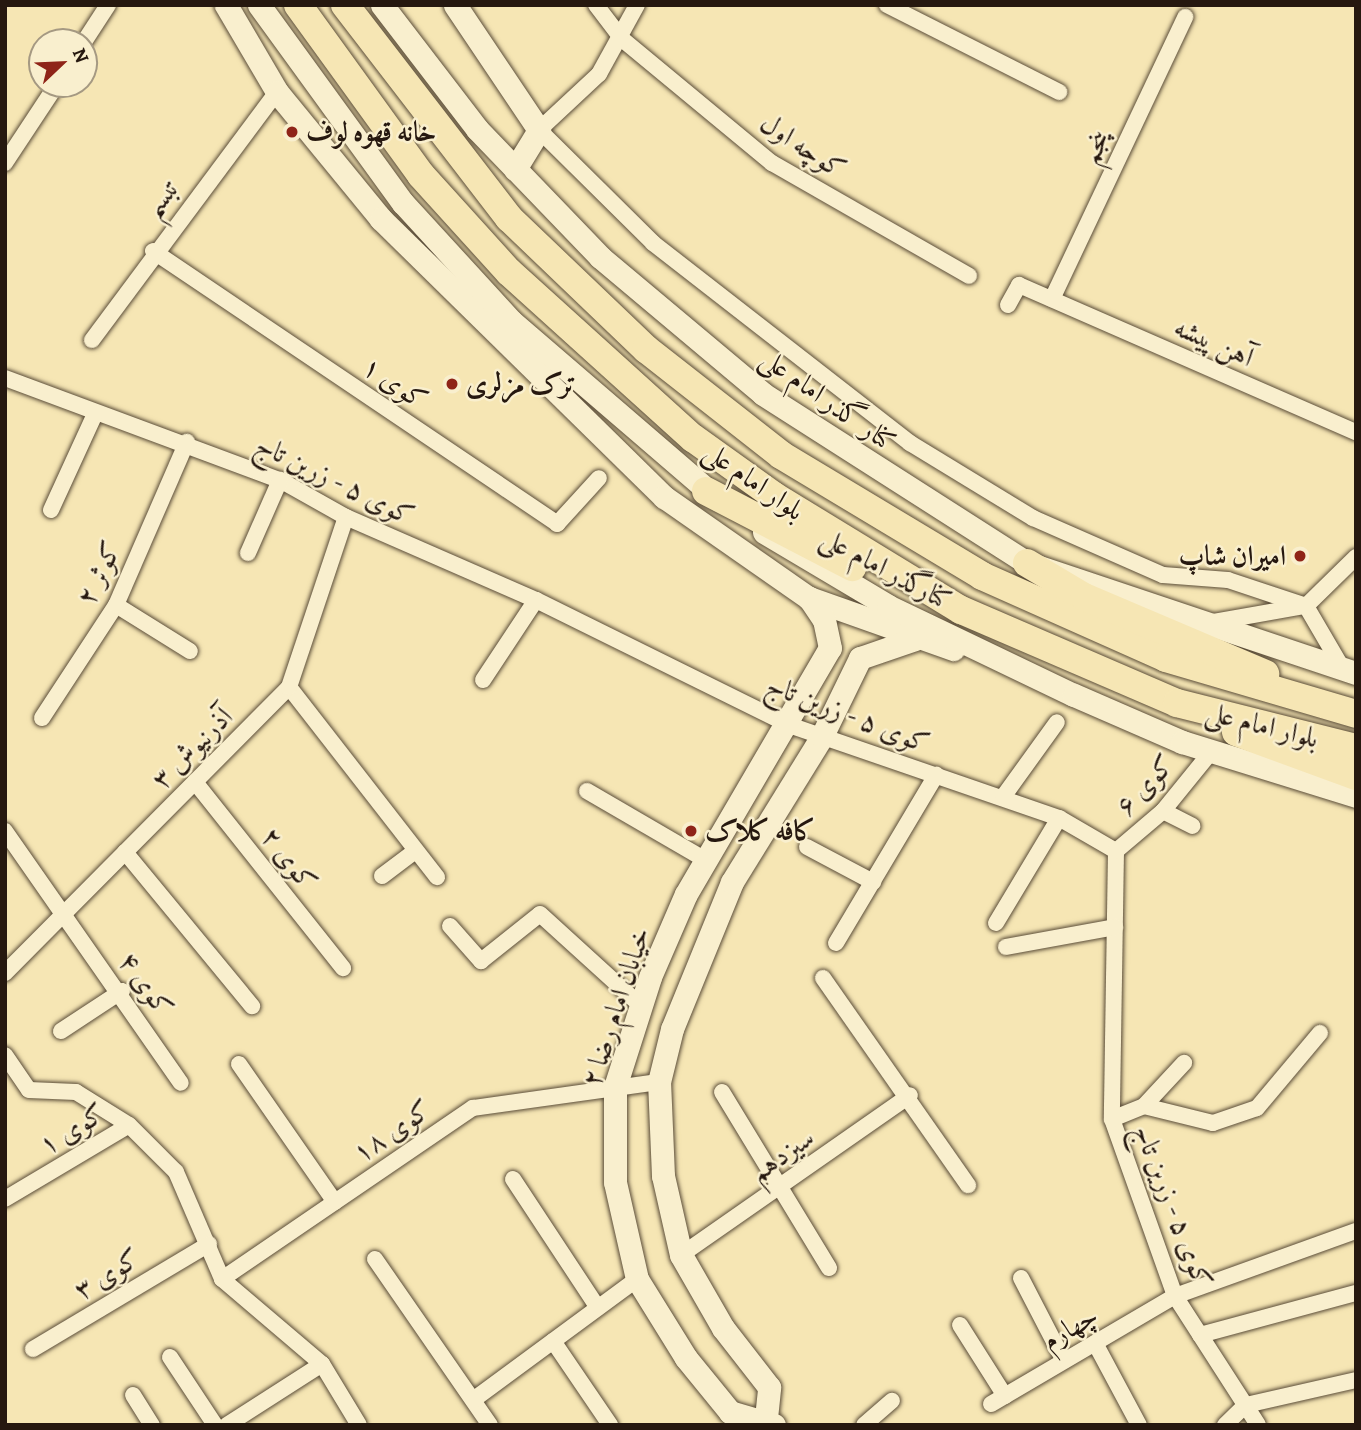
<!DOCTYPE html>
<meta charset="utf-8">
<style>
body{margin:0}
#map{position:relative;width:1361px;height:1430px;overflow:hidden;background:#f6e6b4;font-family:Alegreya,Amiri,serif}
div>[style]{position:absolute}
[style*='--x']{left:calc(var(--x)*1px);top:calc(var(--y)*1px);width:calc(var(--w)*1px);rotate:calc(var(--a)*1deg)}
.roads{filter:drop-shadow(0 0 2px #5a4c38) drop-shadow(0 0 2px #5a4c38)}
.street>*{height:16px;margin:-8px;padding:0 8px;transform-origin:8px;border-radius:8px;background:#f9efce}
.secondary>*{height:23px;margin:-11.5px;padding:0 11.5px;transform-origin:11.5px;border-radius:11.5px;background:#f9efce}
.highway>*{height:28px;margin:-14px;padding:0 14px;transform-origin:14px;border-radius:14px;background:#f6e6b4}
.dots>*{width:19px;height:19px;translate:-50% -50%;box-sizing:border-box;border:4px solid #f9efce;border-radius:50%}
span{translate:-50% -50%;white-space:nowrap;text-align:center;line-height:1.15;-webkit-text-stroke:5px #f9efce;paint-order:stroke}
.poi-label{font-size:28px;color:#26180f;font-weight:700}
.left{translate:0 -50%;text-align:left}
.right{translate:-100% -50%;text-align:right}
.street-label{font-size:28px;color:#26180f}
.frame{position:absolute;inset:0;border:7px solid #26180f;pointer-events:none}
.north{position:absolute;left:28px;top:28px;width:70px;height:70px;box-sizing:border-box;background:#f9efce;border:2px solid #a59982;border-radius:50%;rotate:67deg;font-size:19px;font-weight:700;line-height:28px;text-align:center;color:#26180f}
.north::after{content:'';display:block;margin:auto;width:24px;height:32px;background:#8f2418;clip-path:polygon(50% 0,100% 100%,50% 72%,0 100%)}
</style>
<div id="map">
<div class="roads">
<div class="street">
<div style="--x:596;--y:5;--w:43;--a:52.6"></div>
<div style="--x:622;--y:39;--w:195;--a:39.6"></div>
<div style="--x:772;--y:163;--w:227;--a:29.8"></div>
<div style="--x:637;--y:5;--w:79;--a:118.8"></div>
<div style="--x:599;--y:74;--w:82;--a:137"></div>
<div style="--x:539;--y:130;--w:161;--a:44.7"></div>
<div style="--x:653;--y:243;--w:326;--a:37.9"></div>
<div style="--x:910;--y:443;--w:144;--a:31.4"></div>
<div style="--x:1033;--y:518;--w:142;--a:23.7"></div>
<div style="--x:1163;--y:575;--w:65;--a:4.4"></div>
<div style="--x:1228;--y:580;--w:82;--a:18.4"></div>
<div style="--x:1306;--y:606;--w:75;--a:59.7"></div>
<div style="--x:887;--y:5;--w:193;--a:26.8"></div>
<div style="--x:84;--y:42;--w:44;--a:-57"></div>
<div style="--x:5;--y:163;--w:95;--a:-56.6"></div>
<div style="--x:153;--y:251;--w:488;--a:34"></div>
<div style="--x:557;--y:524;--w:62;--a:-47.6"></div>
<div style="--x:1052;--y:299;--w:312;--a:-64.7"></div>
<div style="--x:1008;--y:305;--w:23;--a:-61"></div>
<div style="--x:1019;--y:285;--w:368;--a:23.6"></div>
<div style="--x:92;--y:340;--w:309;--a:-53.3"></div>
<div style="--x:5;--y:378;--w:293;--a:20.4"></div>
<div style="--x:280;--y:480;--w:76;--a:29.3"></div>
<div style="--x:346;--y:517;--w:207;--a:23.6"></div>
<div style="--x:536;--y:600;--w:282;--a:26.3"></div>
<div style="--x:789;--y:725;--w:286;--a:19"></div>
<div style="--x:1059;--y:818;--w:66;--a:30.1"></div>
<div style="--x:1116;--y:851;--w:268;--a:90.9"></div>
<div style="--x:1112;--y:1119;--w:188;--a:70.4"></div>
<div style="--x:1175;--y:1296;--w:153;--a:57.2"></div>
<div style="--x:51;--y:510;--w:106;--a:-65.4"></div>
<div style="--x:248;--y:553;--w:80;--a:-66.3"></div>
<div style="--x:116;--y:605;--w:87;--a:31.9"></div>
<div style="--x:1306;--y:606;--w:70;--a:-44.4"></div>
<div style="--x:1208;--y:623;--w:97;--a:-10"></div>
<div style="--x:483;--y:680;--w:96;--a:-56.5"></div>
<div style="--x:289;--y:687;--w:241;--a:52.1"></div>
<div style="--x:42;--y:718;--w:135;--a:-56.8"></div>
<div style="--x:116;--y:605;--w:178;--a:-66.5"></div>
<div style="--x:195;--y:782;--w:238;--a:51.5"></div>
<div style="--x:587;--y:791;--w:135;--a:30.2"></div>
<div style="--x:1003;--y:797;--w:92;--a:-54.2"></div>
<div style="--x:1163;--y:811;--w:33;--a:27"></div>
<div style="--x:5;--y:831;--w:307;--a:55.1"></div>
<div style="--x:807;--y:847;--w:75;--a:27.9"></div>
<div style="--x:1116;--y:851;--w:62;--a:-40.4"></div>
<div style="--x:1163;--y:811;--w:76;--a:-50.9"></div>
<div style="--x:125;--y:852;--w:200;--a:50.5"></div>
<div style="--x:382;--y:876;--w:41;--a:-37.1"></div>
<div style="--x:996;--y:923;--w:122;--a:-59"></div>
<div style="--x:450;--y:926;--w:47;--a:48.5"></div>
<div style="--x:481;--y:961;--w:75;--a:-38.5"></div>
<div style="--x:540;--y:914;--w:137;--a:42.3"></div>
<div style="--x:836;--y:943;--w:196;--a:-59.2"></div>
<div style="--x:1006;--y:947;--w:111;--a:-10.4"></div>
<div style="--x:5;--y:973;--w:403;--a:-45.2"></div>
<div style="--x:289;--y:687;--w:179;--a:-71.5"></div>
<div style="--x:823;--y:978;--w:253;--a:55"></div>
<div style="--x:61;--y:1031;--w:73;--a:-33.3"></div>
<div style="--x:5;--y:1055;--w:42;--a:55.6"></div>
<div style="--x:29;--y:1090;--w:47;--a:2.4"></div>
<div style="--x:76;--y:1092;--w:62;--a:31.9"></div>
<div style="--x:129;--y:1125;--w:66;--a:45"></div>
<div style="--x:176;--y:1172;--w:116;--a:66.7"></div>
<div style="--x:222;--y:1279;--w:131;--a:40.4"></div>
<div style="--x:322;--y:1364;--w:71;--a:58.8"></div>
<div style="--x:239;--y:1064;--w:168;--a:55.2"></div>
<div style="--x:722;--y:1092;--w:206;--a:58.7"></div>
<div style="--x:1144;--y:1106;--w:59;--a:-47.1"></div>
<div style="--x:1112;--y:1119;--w:35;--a:-22"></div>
<div style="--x:1144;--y:1106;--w:71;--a:13.8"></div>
<div style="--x:1213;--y:1123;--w:46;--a:-18.8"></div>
<div style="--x:1257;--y:1108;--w:98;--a:-50"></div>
<div style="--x:513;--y:1179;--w:154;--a:56.6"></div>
<div style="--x:5;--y:1199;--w:144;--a:-30.8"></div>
<div style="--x:681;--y:1255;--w:279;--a:-34.9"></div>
<div style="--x:375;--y:1259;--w:202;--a:55.3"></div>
<div style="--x:1021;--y:1278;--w:93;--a:62.6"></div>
<div style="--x:222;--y:1279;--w:304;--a:-34.3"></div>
<div style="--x:473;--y:1108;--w:188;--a:-8"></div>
<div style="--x:960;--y:1325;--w:84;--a:57.6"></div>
<div style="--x:1200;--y:1335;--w:162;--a:-15.1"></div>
<div style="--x:553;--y:1341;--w:102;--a:55.8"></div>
<div style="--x:1095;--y:1343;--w:93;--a:61.8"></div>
<div style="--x:33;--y:1349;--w:205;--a:-30.8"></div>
<div style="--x:170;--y:1357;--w:82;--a:56.5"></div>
<div style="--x:133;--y:1395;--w:36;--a:58"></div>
<div style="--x:473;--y:1400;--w:204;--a:-36.4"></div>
<div style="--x:991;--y:1404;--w:213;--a:-30.4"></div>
<div style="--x:1175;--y:1296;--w:192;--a:-19.8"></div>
<div style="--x:227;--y:1425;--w:113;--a:-32.7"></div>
<div style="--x:864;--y:1425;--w:37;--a:-41"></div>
<div style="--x:1225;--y:1425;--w:29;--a:-44"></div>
<div style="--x:1246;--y:1405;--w:113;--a:-12.8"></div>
</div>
<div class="secondary">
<div style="--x:226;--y:5;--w:101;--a:59.6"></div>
<div style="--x:277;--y:92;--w:164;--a:50.7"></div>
<div style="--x:381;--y:219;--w:397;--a:44.5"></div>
<div style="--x:664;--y:497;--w:177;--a:34.9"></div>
<div style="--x:809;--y:598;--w:153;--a:19.5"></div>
<div style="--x:259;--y:5;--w:245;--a:54"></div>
<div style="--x:403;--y:203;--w:160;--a:47.5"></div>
<div style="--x:511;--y:321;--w:274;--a:40.7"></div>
<div style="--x:382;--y:5;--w:156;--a:52.5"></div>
<div style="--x:477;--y:129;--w:178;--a:46.1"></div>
<div style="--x:600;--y:257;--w:213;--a:40"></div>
<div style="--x:763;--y:394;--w:313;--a:32.6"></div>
<div style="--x:1027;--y:563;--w:347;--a:18.5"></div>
<div style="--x:455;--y:5;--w:151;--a:56.1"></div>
<div style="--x:539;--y:130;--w:46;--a:121.6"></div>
<div style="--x:764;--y:532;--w:144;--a:30.8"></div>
<div style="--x:888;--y:606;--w:206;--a:25.6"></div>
<div style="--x:1074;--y:695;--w:118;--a:23.5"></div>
<div style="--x:1182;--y:742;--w:182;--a:17.2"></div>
<div style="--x:766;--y:1418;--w:31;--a:-84"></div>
<div style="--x:769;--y:1387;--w:75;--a:-127.9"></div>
<div style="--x:723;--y:1328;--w:84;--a:-119.9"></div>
<div style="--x:681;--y:1255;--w:81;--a:-102.8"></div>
<div style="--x:663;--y:1176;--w:94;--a:-92.4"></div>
<div style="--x:659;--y:1082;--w:55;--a:-76.2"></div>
<div style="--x:672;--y:1029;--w:159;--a:-67.8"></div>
<div style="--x:732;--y:882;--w:172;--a:-58.3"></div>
<div style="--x:822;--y:736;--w:87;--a:-64"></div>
<div style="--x:860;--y:658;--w:58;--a:-19.1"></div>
<div style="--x:774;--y:1425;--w:46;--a:-163.5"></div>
<div style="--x:730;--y:1412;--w:70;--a:-129.2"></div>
<div style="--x:686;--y:1358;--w:93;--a:-121.8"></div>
<div style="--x:637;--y:1279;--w:99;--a:-102.8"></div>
<div style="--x:615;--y:1182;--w:95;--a:-90"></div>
<div style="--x:615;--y:1087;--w:115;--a:-72.3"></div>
<div style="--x:650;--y:977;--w:90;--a:-66.6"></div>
<div style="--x:686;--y:894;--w:285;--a:-59.7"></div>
<div style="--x:830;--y:648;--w:29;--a:-102"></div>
<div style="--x:824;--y:620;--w:27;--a:-124"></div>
</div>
<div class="highway">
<div style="--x:298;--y:5;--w:210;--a:54.1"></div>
<div style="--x:421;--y:175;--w:131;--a:47.8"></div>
<div style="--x:509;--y:272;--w:248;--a:42.1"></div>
<div style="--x:693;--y:438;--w:100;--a:35.6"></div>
<div style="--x:774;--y:496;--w:219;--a:31.4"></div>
<div style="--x:961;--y:610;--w:235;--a:23.3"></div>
<div style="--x:1177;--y:703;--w:185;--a:14.1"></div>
<div style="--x:345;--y:5;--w:269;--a:52.4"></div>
<div style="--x:509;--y:218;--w:190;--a:43.7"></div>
<div style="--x:646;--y:349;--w:172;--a:38.1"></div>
<div style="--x:781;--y:455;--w:235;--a:31"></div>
<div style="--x:982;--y:576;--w:201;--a:24"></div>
<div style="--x:1166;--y:658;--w:198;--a:16.4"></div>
<div style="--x:706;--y:491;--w:165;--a:27.5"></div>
<div style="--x:1027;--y:563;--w:66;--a:30.8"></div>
<div style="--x:1084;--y:597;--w:197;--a:23"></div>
<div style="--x:1236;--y:732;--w:128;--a:20.1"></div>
</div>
</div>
<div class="dots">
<div style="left:292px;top:132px;background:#8f2418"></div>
<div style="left:452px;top:384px;background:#8f2418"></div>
<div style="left:1300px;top:556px;background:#8f2418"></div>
<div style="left:691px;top:831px;background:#8f2418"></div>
</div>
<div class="poi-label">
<span class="left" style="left:306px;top:132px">خانه قهوه لوف</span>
<span class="left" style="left:466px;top:384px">ترک مزلری</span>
<span class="right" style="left:1286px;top:556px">امیران شاپ</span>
<span class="left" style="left:705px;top:831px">کافه کلاک</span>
</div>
<div class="street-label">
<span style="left:803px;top:146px;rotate:33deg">کوچه اول</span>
<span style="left:1095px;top:147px;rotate:-65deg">پنجم</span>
<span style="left:161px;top:198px;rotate:-52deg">تبسم</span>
<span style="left:1214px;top:342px;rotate:24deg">آهن پیشه</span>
<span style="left:395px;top:383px;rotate:34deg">کوی ۱</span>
<span style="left:828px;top:400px;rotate:35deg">کنار گذر امام علی</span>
<span style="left:335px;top:480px;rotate:26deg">کوی ۵ - زرین تاج</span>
<span style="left:754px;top:481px;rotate:35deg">بلوار امام علی</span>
<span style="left:886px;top:569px;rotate:28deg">کنارگذر امام علی</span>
<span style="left:99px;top:573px;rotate:-64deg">کوثر ۲</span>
<span style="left:848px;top:714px;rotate:21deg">کوی ۵ - زرین تاج</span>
<span style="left:1262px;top:725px;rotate:14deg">بلوار امام علی</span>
<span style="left:192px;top:748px;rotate:-45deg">آذرنیوش ۳</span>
<span style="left:1145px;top:785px;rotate:-46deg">کوی ۶</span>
<span style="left:289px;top:859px;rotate:52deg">کوی ۲</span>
<span style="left:146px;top:984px;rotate:55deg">کوی ۴</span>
<span style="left:616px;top:1007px;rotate:-72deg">خیابان امام رضا ۲</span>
<span style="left:72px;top:1129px;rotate:-31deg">کوی ۱</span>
<span style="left:392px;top:1131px;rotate:-34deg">کوی ۱۸</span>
<span style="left:782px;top:1155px;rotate:-35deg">سیزدهم</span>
<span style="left:1173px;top:1206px;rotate:69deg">کوی ۵ - زرین تاج</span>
<span style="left:107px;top:1274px;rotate:-31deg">کوی ۳</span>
<span style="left:1070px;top:1328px;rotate:-30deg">چهارم</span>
</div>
<div class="frame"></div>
<div class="north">N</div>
</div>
